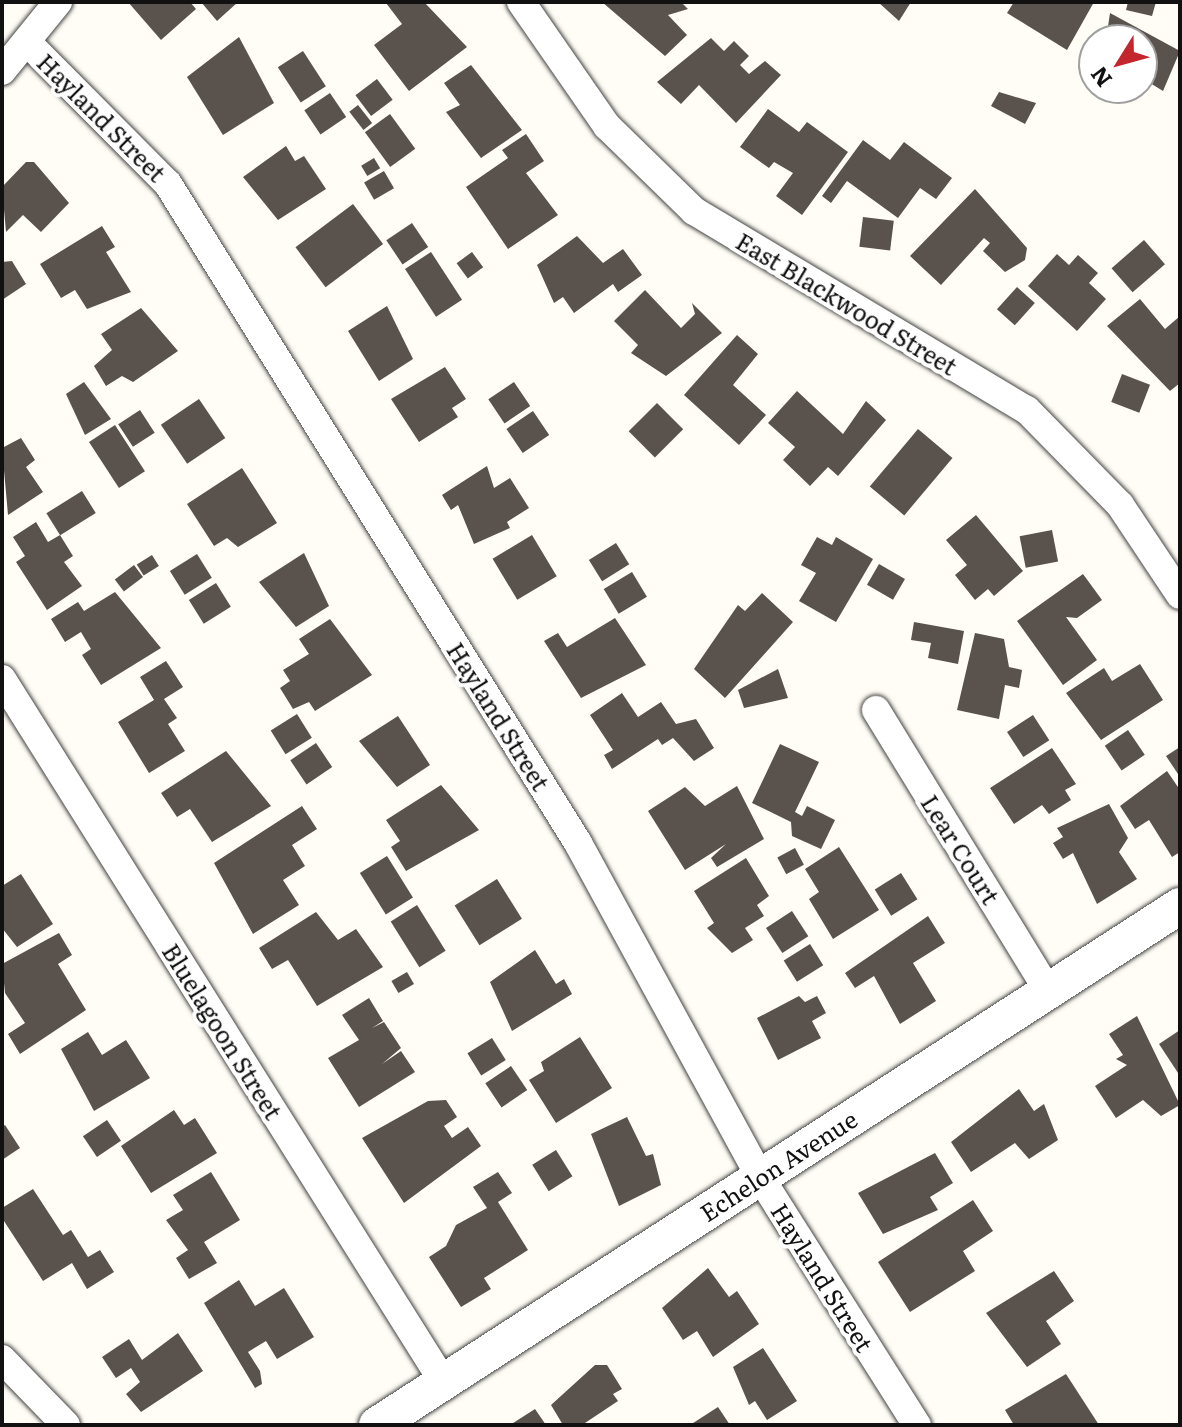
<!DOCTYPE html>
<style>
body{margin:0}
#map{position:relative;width:1182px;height:1427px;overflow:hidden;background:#fffdf5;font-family:Literata,serif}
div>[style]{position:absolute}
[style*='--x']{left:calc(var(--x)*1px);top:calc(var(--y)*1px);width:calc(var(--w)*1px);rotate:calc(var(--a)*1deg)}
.building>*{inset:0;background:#5a524d;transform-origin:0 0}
.roads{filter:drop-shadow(0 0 2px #444) drop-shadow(0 0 2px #444)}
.minor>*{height:28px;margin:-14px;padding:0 14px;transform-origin:14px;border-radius:14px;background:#fff}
.tertiary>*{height:36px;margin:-18px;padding:0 18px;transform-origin:18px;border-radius:18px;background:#fff}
span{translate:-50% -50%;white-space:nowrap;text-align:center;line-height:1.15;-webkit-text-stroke:8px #fff;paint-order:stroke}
.street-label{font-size:24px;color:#111}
.frame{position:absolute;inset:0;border:4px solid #111;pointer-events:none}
.north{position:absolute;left:1078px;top:24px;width:80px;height:80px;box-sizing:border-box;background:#fff;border:2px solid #a0a0a0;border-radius:50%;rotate:233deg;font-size:22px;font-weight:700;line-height:32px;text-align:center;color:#111}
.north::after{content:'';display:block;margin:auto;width:28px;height:36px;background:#c4262e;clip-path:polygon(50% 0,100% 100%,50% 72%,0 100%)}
</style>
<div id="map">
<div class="building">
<div style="clip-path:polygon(128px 2px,190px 2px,196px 9px,161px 40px)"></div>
<div style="clip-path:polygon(201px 2px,238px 2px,217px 21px)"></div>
<div style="clip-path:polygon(424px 2px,467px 47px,409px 91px,374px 45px,402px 24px,386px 3px)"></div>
<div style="clip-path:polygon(602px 2px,681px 2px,688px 9px,668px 15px,687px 35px,665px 56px)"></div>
<div style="clip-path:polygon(878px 2px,911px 2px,899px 21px)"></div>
<div style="clip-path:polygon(1014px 2px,1094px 2px,1067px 50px,1007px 13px)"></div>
<div style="clip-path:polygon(1128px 2px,1156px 2px,1152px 16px,1126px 10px)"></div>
<div style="clip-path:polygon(1110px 13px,1180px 51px,1163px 91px,1142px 78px,1142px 40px,1106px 40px)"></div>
<div style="clip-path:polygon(239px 37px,274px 103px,223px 135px,187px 77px)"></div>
<div style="clip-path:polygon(711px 38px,724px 51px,734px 41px,749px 56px,740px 65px,749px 74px,765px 61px,781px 75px,736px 123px,699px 85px,681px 104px,657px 82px)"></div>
<div style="left:303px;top:51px;width:42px;height:30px;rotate:57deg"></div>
<div style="clip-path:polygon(471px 65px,522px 130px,481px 158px,446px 112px,460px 105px,444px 83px)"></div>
<div style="left:377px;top:79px;width:26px;height:27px;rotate:53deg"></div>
<div style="clip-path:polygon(999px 92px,1036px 103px,1025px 124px,991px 106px)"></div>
<div style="left:330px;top:93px;width:29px;height:31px;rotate:56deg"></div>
<div style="left:358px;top:105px;width:23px;height:11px;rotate:52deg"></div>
<div style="clip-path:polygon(768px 109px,799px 132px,807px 122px,848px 152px,802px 215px,776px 196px,793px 173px,774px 162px,769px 168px,740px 147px)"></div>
<div style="left:390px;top:114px;width:43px;height:31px;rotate:54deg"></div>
<div style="clip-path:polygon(526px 134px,544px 161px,526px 173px,558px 215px,508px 249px,466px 187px,508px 158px,502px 150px)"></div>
<div style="clip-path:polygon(863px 140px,890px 160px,904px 142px,952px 178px,936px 199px,920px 188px,898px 218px,847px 181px,831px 203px,822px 196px)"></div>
<div style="clip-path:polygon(286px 146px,295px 161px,304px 156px,326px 189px,278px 220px,243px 177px)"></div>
<div style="left:374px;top:158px;width:12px;height:15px;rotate:59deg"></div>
<div style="clip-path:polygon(26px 162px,34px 162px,69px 203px,41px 232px,23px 215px,6px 232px,2px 187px)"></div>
<div style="left:384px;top:171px;width:20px;height:23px;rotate:60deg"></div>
<div style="clip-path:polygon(975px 189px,1027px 248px,1025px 260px,1005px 272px,983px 251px,990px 243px,984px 238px,941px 285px,910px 256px)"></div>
<div style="left:353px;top:204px;width:50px;height:72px;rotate:53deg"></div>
<div style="left:863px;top:217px;width:31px;height:30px;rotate:7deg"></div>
<div style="left:412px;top:223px;width:29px;height:31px;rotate:56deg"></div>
<div style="clip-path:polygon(102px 226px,115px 247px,106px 252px,131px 292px,87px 309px,75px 290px,61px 298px,40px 264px)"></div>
<div style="clip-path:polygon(577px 236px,603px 263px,623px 249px,642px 275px,618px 292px,613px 284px,574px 313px,563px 297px,554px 303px,537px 265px)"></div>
<div style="left:1144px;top:240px;width:32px;height:43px;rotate:49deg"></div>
<div style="left:431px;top:252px;width:57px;height:31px;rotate:57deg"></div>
<div style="left:472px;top:252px;width:19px;height:19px;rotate:54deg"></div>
<div style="clip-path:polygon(1057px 254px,1069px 265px,1078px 255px,1098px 273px,1089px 283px,1106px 299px,1077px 331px,1028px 286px)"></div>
<div style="clip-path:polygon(12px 261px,26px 284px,2px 300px,2px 262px)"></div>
<div style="left:1017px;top:287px;width:24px;height:30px;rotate:42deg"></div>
<div style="clip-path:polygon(645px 290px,681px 328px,695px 314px,692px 303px,722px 333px,666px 376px,631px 353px,638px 345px,614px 321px)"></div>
<div style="clip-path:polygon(1140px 299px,1165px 329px,1180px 316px,1180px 383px,1170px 391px,1107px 326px)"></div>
<div style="clip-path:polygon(387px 306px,413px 359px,379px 381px,348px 331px)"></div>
<div style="clip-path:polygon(141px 308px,178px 351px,133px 382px,122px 376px,106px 386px,94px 366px,112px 350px,101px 334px)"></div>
<div style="clip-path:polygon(737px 335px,758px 354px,733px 385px,766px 415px,739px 445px,684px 395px)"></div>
<div style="clip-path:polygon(445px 367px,466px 399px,452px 408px,458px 417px,419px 442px,391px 399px)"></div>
<div style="left:1122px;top:374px;width:30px;height:30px;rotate:21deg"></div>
<div style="clip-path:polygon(84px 382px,111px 419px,85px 435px,66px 394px)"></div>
<div style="left:514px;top:382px;width:29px;height:31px;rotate:56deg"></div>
<div style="clip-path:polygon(797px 391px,843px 434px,866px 401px,886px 420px,838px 476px,828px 467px,810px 486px,783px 460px,795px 447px,768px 423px)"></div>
<div style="left:199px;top:399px;width:47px;height:46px;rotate:56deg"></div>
<div style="left:657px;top:403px;width:37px;height:40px;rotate:45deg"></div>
<div style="left:140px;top:410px;width:27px;height:26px;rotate:57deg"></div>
<div style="left:533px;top:411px;width:29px;height:32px;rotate:56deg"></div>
<div style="left:115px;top:425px;width:55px;height:31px;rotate:57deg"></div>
<div style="left:918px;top:429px;width:45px;height:75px;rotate:40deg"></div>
<div style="clip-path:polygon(21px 438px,35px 460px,26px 467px,43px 492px,8px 515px,2px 448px)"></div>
<div style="clip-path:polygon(487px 466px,494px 488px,510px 478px,529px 508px,507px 522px,510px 528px,474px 544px,458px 505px,451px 510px,442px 495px)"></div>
<div style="clip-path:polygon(242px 468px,277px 523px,238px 547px,227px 538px,214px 546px,187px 504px)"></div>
<div style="left:82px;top:491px;width:26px;height:42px;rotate:58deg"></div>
<div style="clip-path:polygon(976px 515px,1023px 571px,994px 596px,988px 589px,975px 600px,955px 575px,967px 565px,946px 540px)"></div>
<div style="clip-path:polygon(36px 522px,48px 542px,60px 535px,73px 556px,64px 562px,82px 586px,47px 610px,16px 562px,25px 556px,13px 537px)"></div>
<div style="left:1052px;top:530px;width:32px;height:33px;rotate:79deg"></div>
<div style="left:532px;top:535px;width:48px;height:46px;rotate:59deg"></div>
<div style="clip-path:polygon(817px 537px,832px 545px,836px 537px,873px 559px,836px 622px,799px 601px,816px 573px,801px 565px)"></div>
<div style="left:616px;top:543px;width:25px;height:32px;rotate:58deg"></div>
<div style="clip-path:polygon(304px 553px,329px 606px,296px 627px,259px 582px)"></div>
<div style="left:197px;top:554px;width:28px;height:32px;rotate:58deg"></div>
<div style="left:152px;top:555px;width:13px;height:18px;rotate:58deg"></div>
<div style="left:879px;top:564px;width:30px;height:24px;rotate:30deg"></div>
<div style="left:134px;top:565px;width:15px;height:24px;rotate:53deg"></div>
<div style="left:632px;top:572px;width:29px;height:33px;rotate:59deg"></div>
<div style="clip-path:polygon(1083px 574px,1102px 600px,1077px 618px,1066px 617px,1097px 660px,1063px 685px,1017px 621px)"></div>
<div style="left:216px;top:583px;width:28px;height:32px;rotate:58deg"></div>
<div style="clip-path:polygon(115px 592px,161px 648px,101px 685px,82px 655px,91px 649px,81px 632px,65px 642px,51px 619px,78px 602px,84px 611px)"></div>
<div style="clip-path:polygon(762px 593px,793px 622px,725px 698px,694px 669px,738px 605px,745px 611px)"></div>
<div style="clip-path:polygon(615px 618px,646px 665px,581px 698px,544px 641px,558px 633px,567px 647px)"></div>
<div style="clip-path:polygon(330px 619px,372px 675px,315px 711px,309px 702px,293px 709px,280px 688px,290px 681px,283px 670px,309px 654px,299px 639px)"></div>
<div style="clip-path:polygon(914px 622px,964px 631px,958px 664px,928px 658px,931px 643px,911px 640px)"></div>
<div style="clip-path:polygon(975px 633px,1004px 639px,1009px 667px,1022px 670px,1019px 688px,1005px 685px,999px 719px,957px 710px)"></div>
<div style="clip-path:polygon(166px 661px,183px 687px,164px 699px,177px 718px,168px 724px,185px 751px,149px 773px,118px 722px,154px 700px,140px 677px)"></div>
<div style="clip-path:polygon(1140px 664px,1163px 700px,1101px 740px,1066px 693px,1104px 668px,1112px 681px)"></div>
<div style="clip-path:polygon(778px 669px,788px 698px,744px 708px,738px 690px)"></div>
<div style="clip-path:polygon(622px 693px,638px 717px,661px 702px,676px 724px,696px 719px,714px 748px,694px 761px,673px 738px,662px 745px,658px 739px,612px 769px,604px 755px,613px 750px,590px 715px)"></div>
<div style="left:297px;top:714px;width:28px;height:31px;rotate:58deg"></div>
<div style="left:1033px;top:715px;width:30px;height:31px;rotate:57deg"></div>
<div style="clip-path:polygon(398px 716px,430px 765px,397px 787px,359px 741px)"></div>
<div style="left:1128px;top:730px;width:30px;height:28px;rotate:56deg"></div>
<div style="left:316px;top:743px;width:29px;height:31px;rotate:56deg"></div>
<div style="clip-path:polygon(780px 744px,819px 762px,795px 812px,802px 816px,807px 806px,835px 820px,821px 849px,792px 836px,791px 822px,752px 803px)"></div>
<div style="clip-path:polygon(1180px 747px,1180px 777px,1166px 756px)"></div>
<div style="clip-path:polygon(1052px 748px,1076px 784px,1065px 790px,1071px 800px,1049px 814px,1042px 805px,1014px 824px,990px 788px)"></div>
<div style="clip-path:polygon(226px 751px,271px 806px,212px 842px,190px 809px,177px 817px,161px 793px)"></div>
<div style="clip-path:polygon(1167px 771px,1180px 790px,1180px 852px,1172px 857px,1149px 820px,1135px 829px,1120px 806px)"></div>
<div style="clip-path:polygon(441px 785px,479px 830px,406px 871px,391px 847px,400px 841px,386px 820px)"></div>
<div style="clip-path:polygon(737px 786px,764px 839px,717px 867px,711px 858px,726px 844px,685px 870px,648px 811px,685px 787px,705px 806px)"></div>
<div style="clip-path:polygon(1109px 804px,1128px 838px,1119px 852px,1137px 879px,1097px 904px,1073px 853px,1063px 859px,1053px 843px,1063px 837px,1057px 828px)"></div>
<div style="clip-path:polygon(302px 806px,317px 829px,292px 845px,305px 866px,283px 880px,299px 905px,253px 934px,214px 863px)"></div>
<div style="clip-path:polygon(839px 847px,879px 910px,833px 939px,809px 899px,819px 892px,805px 869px)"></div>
<div style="left:795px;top:848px;width:19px;height:20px;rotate:62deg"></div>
<div style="left:387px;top:856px;width:49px;height:32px;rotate:58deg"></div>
<div style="clip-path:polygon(746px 858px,769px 896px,757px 905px,764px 916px,745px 928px,753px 940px,732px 953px,707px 928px,714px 923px,694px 891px)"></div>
<div style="left:901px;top:873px;width:31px;height:31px;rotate:58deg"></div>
<div style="clip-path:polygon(21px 874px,53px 924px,17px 947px,2px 928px,2px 886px)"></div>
<div style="left:497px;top:879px;width:47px;height:50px;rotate:58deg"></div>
<div style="left:417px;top:905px;width:54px;height:31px;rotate:58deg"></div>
<div style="left:792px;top:911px;width:30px;height:31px;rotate:57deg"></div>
<div style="clip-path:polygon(316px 912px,338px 940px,356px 929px,383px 967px,317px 1006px,288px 960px,272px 969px,259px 948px)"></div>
<div style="clip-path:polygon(928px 916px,945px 943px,913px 963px,936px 1001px,900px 1024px,874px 976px,855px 988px,845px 973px)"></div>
<div style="clip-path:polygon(59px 933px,72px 955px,58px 964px,86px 1010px,20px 1054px,8px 1034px,25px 1023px,5px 993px,2px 964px)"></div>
<div style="left:810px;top:944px;width:25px;height:31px;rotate:58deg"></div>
<div style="clip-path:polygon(535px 950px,556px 984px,564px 979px,572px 994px,512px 1031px,490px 982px)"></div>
<div style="left:407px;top:972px;width:14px;height:18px;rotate:60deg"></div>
<div style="clip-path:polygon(817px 996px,826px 1013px,812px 1021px,821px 1038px,778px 1060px,757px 1018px,799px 996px,805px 1002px)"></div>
<div style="clip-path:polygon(369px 998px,383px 1021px,372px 1028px,384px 1022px,401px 1048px,382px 1064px,401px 1051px,415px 1072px,359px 1107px,328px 1058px,359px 1040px,342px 1015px)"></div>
<div style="clip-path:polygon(1137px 1016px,1180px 1105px,1161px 1116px,1143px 1100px,1116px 1118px,1095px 1086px,1127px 1065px,1116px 1059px,1123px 1055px,1109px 1034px)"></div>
<div style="clip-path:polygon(1180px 1030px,1180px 1076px,1159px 1044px)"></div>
<div style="clip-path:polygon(88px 1032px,102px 1055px,126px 1040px,150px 1078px,94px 1111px,61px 1049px)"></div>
<div style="clip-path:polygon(580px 1037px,612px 1088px,556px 1123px,529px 1080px,544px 1071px,541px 1062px)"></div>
<div style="left:492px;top:1038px;width:26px;height:29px;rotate:58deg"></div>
<div style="left:511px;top:1066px;width:29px;height:31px;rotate:56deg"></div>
<div style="clip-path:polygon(1019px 1089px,1034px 1111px,1044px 1104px,1058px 1140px,1029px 1159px,1015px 1143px,971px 1172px,951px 1142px)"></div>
<div style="clip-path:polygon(446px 1100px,457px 1117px,444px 1126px,452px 1138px,468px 1127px,481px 1146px,404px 1203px,362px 1138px,428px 1101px)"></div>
<div style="clip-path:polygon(174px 1110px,184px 1125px,195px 1118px,217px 1153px,151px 1193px,121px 1146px)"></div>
<div style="clip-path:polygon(627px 1117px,646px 1156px,653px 1154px,661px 1185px,619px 1206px,591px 1134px)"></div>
<div style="left:107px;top:1120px;width:25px;height:29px;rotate:56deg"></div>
<div style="clip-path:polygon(5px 1125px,20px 1148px,2px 1160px,2px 1127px)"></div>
<div style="left:556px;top:1150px;width:31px;height:28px;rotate:58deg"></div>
<div style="clip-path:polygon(935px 1153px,953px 1183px,930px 1197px,938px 1210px,883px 1234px,858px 1193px)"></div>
<div style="clip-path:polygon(211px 1172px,240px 1220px,204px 1242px,217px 1263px,189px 1279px,176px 1258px,188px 1250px,166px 1220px,183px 1210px,173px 1195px)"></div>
<div style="clip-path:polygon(498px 1172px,512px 1193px,498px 1202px,528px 1250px,484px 1278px,491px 1289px,461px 1307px,429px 1257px,446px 1246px,456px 1225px,487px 1208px,473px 1187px)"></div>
<div style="clip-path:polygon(33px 1189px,63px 1235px,71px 1230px,88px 1257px,100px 1250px,114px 1272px,87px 1289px,72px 1263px,43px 1281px,2px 1218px,2px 1208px)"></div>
<div style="clip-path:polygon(973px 1200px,993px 1231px,963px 1251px,975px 1271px,910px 1312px,878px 1262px)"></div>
<div style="clip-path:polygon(708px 1268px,729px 1297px,737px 1291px,759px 1324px,713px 1357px,697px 1331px,683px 1340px,662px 1308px)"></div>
<div style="clip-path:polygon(1054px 1271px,1074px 1301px,1046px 1321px,1061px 1344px,1027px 1367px,986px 1313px)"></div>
<div style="clip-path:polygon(239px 1280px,255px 1306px,284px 1288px,314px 1337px,277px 1359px,266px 1341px,248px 1352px,260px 1371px,262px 1384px,255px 1388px,204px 1303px)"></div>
<div style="clip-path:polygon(178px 1333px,203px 1371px,141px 1412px,126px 1394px,140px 1382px,131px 1368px,116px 1378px,102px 1357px,129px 1339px,142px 1360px)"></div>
<div style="clip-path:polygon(763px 1348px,797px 1401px,767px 1420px,755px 1401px,749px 1405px,733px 1367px)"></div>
<div style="clip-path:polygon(595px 1365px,607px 1365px,622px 1389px,613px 1394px,618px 1401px,582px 1425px,563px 1425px,551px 1405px)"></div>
<div style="clip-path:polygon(1066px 1374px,1099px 1425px,1014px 1425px,1005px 1410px)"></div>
<div style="clip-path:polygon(718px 1407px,730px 1425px,690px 1425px)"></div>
<div style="clip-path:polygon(535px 1409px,546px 1425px,510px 1425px)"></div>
</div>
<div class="roads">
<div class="minor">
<div style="--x:521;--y:2;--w:151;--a:55.3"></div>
<div style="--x:607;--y:126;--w:122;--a:44.3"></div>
<div style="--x:694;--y:211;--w:388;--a:30.9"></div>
<div style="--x:1027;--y:410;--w:133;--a:45.6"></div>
<div style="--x:1120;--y:505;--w:108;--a:56.3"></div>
<div style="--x:29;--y:44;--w:197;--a:45.2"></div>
<div style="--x:168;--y:184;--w:776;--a:58.11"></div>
<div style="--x:578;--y:843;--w:380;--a:61.4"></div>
<div style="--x:760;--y:1177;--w:294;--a:57.7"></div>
<div style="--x:2;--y:71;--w:89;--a:-50.9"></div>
<div style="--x:2;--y:679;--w:831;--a:57.88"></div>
<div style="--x:876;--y:710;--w:325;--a:58.5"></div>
<div style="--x:2;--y:1359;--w:92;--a:45.9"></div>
</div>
<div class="tertiary">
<div style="--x:377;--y:1425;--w:956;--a:-32.88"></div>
</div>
</div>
<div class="street-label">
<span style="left:102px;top:117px;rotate:45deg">Hayland Street</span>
<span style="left:847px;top:303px;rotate:31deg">East Blackwood Street</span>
<span style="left:499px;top:716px;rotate:58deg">Hayland Street</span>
<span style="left:961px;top:849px;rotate:58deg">Lear Court</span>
<span style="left:223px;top:1031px;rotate:58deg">Bluelagoon Street</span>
<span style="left:778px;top:1165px;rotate:-33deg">Echelon Avenue</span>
<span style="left:823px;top:1277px;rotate:58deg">Hayland Street</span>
</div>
<div class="frame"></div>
<div class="north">N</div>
</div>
